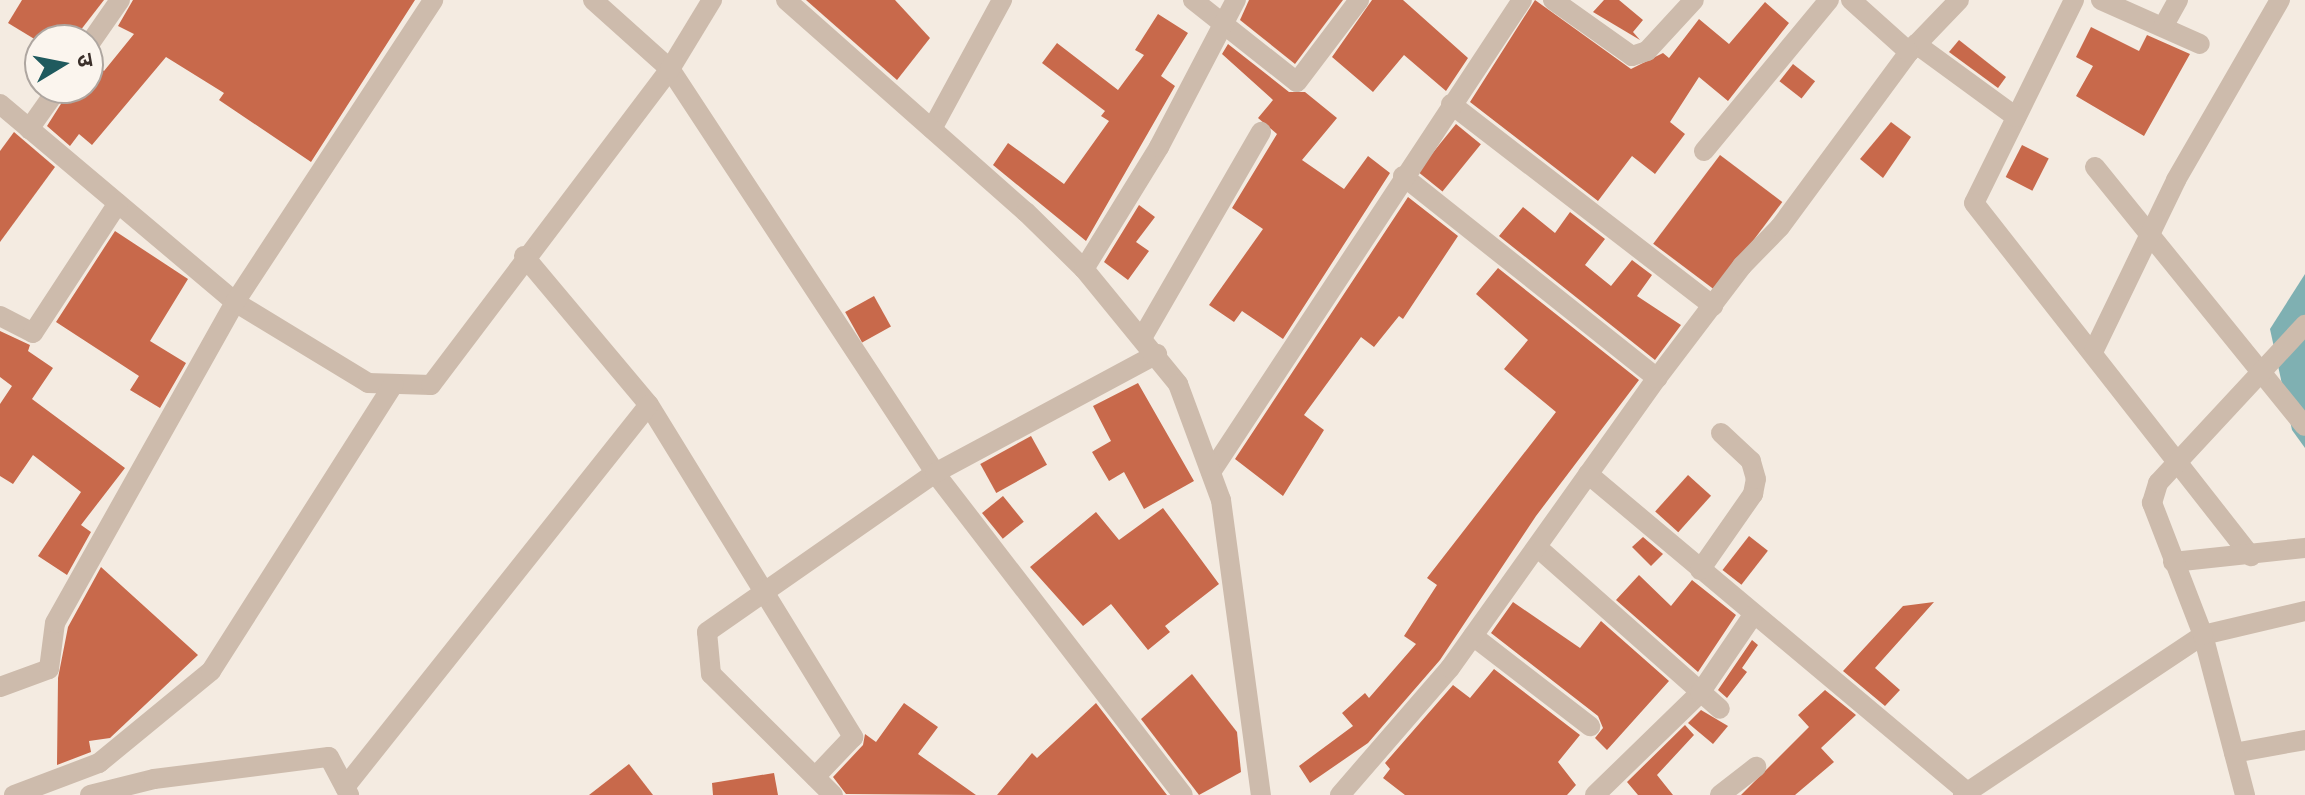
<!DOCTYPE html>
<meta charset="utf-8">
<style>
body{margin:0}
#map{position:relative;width:2305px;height:795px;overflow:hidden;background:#f4ebe1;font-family:"Space Grotesk","Noto Sans Devanagari",sans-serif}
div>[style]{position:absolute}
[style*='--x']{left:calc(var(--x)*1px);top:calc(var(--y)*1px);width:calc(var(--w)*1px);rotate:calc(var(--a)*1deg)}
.water>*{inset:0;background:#7fb0b2}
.building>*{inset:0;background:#c8694b;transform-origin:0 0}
.minor>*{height:20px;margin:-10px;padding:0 10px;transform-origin:10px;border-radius:10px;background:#cdbbac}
.tertiary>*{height:20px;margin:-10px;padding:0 10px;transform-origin:10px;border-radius:10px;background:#cdbbac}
span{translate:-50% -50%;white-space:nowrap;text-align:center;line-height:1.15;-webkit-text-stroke:8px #fbf5ee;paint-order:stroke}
.north{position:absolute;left:24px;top:24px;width:80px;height:80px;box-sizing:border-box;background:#fbf5ee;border:2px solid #aea6a0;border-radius:50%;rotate:80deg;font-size:22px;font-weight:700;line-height:32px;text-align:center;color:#3b302b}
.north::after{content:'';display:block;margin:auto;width:28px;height:36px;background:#1f5a5e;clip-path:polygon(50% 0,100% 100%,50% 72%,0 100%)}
</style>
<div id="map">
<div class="water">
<div style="clip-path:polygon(2305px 274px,2305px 448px,2292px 430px,2270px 329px)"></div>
</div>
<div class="building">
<div style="clip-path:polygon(22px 0,104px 0,73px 40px,36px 40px,8px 23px)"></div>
<div style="clip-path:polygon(133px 0,415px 0,311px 162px,219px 100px,224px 93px,166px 57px,92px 145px,79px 134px,70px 146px,47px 126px,71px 88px,88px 88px,88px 59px,104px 71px,134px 34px,118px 26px)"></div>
<div style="clip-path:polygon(806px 0,895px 0,930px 38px,897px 80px)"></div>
<div style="clip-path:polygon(1249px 0,1343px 0,1295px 64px,1240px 20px)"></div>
<div style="clip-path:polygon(1372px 0,1403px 0,1468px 58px,1446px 91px,1404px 55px,1373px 92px,1332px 57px)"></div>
<div style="clip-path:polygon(1535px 0,1631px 69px,1663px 53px,1669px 58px,1699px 19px,1729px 44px,1765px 2px,1789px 23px,1728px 101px,1699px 77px,1670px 122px,1685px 134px,1655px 174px,1632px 156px,1598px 201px,1470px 102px)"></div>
<div style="clip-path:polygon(1604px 0,1619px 0,1643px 20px,1633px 32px,1640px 40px,1593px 12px)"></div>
<div style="clip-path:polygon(1158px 14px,1188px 33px,1161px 76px,1175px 86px,1086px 241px,993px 165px,1008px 143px,1064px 184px,1109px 121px,1101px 116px,1105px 111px,1042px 63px,1057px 43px,1118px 90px,1144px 55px,1135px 50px)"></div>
<div style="clip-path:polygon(2091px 27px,2139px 51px,2147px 35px,2190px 54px,2144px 136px,2076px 96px,2093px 66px,2076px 57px)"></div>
<div style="clip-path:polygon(1959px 40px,2006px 77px,1998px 88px,1949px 52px)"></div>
<div style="clip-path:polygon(1228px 44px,1289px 92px,1305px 92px,1337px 118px,1302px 160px,1344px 189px,1368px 156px,1390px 173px,1283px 339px,1242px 311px,1234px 322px,1209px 305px,1263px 229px,1232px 208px,1277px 134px,1258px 118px,1273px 100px,1222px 54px)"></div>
<div style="left:1793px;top:64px;width:28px;height:22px;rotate:38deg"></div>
<div style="clip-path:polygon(1891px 122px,1911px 137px,1883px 178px,1860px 159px)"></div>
<div style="left:1456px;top:124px;width:32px;height:61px;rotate:39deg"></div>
<div style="clip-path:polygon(14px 132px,55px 167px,0 242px,0 151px)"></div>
<div style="left:2022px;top:145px;width:30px;height:36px;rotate:27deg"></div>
<div style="left:1720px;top:155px;width:78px;height:111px;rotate:37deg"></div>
<div style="clip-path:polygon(1408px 197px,1458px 236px,1403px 319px,1399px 316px,1374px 347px,1361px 337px,1304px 415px,1324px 430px,1283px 496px,1235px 459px)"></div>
<div style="clip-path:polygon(1139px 205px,1155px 217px,1136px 242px,1149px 251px,1128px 280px,1104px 262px)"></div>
<div style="clip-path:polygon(1523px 207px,1555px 233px,1570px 212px,1605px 239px,1585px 265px,1611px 286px,1632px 260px,1652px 275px,1637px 296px,1681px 325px,1655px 360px,1499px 236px)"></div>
<div style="clip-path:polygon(115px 231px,188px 279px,150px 341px,186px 363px,160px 408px,130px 390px,139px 376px,56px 322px)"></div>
<div style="clip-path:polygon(1498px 268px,1639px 380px,1536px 516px,1440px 660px,1368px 743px,1310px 783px,1299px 766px,1353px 726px,1342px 713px,1365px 693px,1369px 698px,1416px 644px,1404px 636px,1437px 585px,1427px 578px,1556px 412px,1504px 369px,1528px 340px,1476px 294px)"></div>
<div style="left:874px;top:296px;width:35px;height:33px;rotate:61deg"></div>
<div style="clip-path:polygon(0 331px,30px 345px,28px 351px,53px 368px,32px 399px,125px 468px,81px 525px,91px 532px,67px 575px,38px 556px,81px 492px,33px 455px,13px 484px,0 476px,0 404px,12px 386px,0 377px)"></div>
<div style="clip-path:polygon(1138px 383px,1194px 481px,1144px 509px,1124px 472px,1109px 481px,1092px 452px,1111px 441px,1093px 406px)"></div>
<div style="left:1031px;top:436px;width:33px;height:58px;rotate:61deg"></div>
<div style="left:1688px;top:475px;width:31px;height:49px;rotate:42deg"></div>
<div style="left:1003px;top:496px;width:33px;height:27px;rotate:51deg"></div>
<div style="clip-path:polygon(1163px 508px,1219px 584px,1165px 626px,1170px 632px,1148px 650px,1111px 604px,1083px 626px,1030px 567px,1096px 512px,1119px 540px)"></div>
<div style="left:1749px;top:536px;width:24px;height:43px;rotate:38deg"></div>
<div style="clip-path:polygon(1643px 537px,1663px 554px,1651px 566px,1632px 547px)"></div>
<div style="clip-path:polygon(101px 567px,198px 655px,110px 738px,89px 741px,91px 752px,57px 765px,58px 678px,68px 627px)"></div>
<div style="clip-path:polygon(1639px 575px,1671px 606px,1692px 580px,1736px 615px,1698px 672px,1616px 600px)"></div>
<div style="clip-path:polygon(1513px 602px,1580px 648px,1601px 621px,1669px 681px,1607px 750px,1595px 738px,1603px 728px,1598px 716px,1491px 633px)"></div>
<div style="clip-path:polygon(1934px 602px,1875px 668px,1900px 690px,1885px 706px,1843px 671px,1903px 606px)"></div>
<div style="clip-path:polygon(1752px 640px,1758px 645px,1742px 668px,1747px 672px,1727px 698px,1718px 690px)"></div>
<div style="clip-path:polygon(1494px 669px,1580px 735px,1558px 762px,1576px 785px,1567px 795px,1405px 795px,1383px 778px,1390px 769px,1385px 763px,1453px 685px,1470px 698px)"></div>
<div style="clip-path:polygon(1192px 674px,1237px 732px,1241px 772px,1199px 795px,1141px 719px)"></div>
<div style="clip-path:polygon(1825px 690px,1856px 715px,1821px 748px,1834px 762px,1795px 795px,1741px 795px,1809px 727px,1798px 715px)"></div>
<div style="clip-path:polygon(904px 703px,938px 727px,918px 754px,976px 795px,846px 794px,833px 777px,863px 745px,865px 734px,876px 742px)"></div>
<div style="clip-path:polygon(1096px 703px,1167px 795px,997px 795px,1032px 753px,1037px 758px)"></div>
<div style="clip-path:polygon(1701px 710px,1728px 726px,1713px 744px,1688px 723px)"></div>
<div style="clip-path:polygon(1685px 725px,1694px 735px,1657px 775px,1673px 795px,1638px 795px,1627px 782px)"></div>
<div style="clip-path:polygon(629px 764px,653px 795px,589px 795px)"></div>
<div style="clip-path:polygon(774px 773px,778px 795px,713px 795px,712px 783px)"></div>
</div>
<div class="minor">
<div style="--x:593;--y:0;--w:103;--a:41.9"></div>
<div style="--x:670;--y:69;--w:483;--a:56.7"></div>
<div style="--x:935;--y:473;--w:406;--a:52.4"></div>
<div style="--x:1193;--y:0;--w:132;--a:38.3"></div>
<div style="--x:1297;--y:82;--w:103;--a:-52.9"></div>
<div style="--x:1553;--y:0;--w:97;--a:35.3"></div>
<div style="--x:1632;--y:56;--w:16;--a:-18"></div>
<div style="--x:1647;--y:51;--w:69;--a:-47.3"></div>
<div style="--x:2074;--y:0;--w:226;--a:116.2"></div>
<div style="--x:1974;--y:203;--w:449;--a:51.9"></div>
<div style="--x:2101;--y:0;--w:108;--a:24"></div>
<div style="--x:2163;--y:27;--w:31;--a:-61"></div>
<div style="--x:1916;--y:44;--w:124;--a:36.1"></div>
<div style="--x:88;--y:46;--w:56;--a:-55.2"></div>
<div style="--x:1909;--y:52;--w:72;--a:-46.1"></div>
<div style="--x:0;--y:104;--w:307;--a:40.1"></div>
<div style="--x:235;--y:302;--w:156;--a:31.3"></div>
<div style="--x:368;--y:383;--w:63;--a:1.8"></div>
<div style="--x:431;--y:385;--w:396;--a:-52.9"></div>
<div style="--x:670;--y:69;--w:81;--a:-58.7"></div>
<div style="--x:1451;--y:104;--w:331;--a:37.6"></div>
<div style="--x:29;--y:129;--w:50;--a:-54.7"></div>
<div style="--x:932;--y:129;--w:147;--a:-61.5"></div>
<div style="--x:1704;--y:151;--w:196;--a:-50.4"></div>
<div style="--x:2095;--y:167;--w:333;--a:51"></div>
<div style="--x:1403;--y:176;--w:325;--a:38.5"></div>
<div style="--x:524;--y:256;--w:194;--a:50"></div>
<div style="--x:649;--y:405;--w:390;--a:58.4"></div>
<div style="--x:853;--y:737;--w:55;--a:133.5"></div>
<div style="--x:1084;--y:269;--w:143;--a:-58.4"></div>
<div style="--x:1159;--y:147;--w:166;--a:-62.4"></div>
<div style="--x:0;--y:316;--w:37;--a:27"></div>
<div style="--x:33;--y:333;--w:155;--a:-56.8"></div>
<div style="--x:1142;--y:338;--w:238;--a:-60"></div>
<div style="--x:2094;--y:350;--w:189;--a:-64.2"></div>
<div style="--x:2176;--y:180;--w:208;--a:-60"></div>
<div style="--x:1211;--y:472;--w:565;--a:-56.62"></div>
<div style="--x:1588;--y:474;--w:495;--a:40"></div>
<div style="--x:1537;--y:547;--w:244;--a:41.5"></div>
<div style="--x:2173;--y:562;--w:133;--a:-6.1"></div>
<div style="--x:1700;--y:570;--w:93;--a:-55.1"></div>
<div style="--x:1753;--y:494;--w:15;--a:-79"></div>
<div style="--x:1756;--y:479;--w:19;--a:-106"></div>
<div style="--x:1751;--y:461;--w:41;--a:-137"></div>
<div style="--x:1473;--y:636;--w:148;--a:37.6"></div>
<div style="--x:0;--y:687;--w:52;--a:-20.2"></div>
<div style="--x:49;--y:669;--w:46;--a:-82.6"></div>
<div style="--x:55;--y:623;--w:368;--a:-60.7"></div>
<div style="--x:235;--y:302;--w:361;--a:-56.7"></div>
<div style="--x:2234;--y:753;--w:72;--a:-10.4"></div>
<div style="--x:345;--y:787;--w:488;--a:-51.5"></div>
<div style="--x:14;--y:795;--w:91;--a:-20.6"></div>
<div style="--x:99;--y:763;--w:145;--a:-39.4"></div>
<div style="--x:211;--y:671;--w:340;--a:-57.5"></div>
<div style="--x:90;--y:795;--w:66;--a:-14"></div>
<div style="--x:154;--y:779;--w:176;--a:-7.2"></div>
<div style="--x:329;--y:757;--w:43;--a:62.2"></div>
<div style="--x:833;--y:795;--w:172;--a:-135.2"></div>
<div style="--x:711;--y:674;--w:42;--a:-95.4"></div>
<div style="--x:707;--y:632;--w:278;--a:-34.9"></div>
<div style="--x:935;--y:473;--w:252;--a:-28.2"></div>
<div style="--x:1340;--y:795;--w:168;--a:-49.1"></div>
<div style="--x:1450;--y:668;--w:356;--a:-54.5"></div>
<div style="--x:1657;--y:378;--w:141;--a:-52.8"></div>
<div style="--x:1742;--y:266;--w:54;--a:-45.7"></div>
<div style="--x:1780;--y:227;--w:217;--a:-53.6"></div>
<div style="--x:1909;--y:52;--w:78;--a:-138.1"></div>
<div style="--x:1595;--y:795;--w:146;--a:-44.2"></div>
<div style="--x:1700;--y:693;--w:94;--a:-55.8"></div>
<div style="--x:1720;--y:795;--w:46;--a:-37.9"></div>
<div style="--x:1963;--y:795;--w:288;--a:-33.7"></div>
<div style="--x:2203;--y:635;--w:105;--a:-13.2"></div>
<div style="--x:2245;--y:795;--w:165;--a:-104.7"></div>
<div style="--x:2203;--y:635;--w:142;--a:-111.1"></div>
<div style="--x:2152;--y:503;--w:21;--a:-73"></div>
<div style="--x:2158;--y:483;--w:216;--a:-47.1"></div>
</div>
<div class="tertiary">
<div style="--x:786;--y:0;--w:320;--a:41.5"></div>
<div style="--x:1026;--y:212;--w:81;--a:44.5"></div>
<div style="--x:1084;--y:269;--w:149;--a:50.7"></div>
<div style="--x:1178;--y:384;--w:124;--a:69.7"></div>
<div style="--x:1221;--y:500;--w:298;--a:82.3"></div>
</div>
<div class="north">उ</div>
</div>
